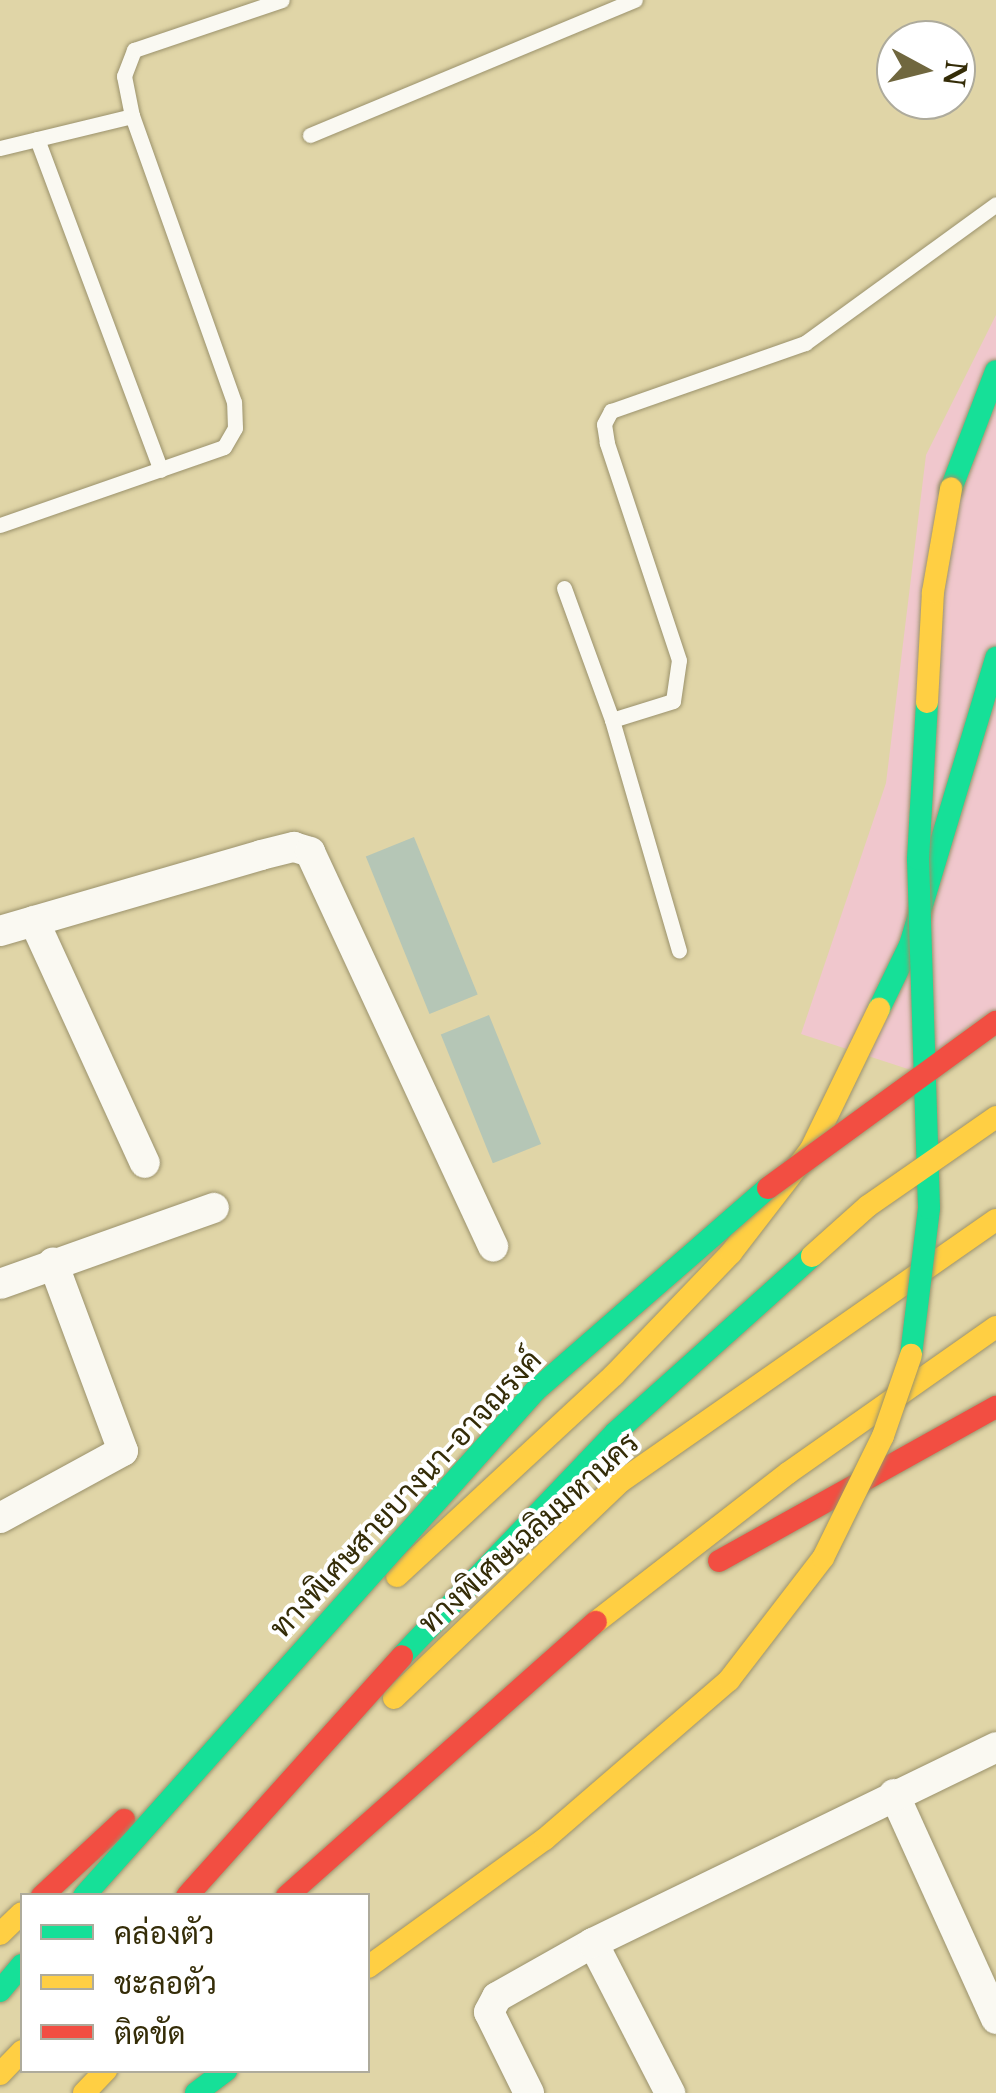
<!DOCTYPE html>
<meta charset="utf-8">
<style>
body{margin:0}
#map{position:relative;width:996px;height:2093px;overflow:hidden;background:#e0d5a7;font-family:"Libre Baskerville",Sarabun,serif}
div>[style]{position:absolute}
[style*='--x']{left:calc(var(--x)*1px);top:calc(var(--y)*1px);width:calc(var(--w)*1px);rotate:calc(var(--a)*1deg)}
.green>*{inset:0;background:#f0c7cd}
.building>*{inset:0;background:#b5c6b6;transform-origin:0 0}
.roads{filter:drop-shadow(0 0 2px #9b926c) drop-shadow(0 0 2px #9b926c)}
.lane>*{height:15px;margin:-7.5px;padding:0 7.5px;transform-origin:7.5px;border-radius:7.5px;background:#faf9f2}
.street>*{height:30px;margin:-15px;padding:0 15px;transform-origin:15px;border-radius:15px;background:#faf9f2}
.fast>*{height:22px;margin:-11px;padding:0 11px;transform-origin:11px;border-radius:11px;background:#16e098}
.slow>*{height:22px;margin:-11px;padding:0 11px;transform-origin:11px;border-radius:11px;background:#ffcf43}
.jam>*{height:22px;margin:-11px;padding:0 11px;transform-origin:11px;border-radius:11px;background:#f24e42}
.bridges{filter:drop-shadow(0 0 2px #9b926c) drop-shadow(0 0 2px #9b926c)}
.fast-bridge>*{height:22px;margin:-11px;padding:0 11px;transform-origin:11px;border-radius:11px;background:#16e098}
.slow-bridge>*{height:22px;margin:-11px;padding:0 11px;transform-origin:11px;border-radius:11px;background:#ffcf43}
.jam-bridge>*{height:22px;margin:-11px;padding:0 11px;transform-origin:11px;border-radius:11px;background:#f24e42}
span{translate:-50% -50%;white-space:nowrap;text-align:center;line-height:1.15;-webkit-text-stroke:8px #fff;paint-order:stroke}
.street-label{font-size:30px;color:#342c07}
.legend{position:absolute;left:20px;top:1893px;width:350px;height:180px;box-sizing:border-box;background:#fff;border:2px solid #aeab9c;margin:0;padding:12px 18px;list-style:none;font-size:30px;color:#342c07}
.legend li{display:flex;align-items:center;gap:20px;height:50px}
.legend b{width:50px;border:2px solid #aeab9c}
.north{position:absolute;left:876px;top:20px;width:100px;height:100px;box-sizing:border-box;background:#fff;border:2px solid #aeab9c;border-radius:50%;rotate:97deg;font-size:28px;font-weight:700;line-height:40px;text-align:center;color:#342c07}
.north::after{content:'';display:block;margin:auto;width:35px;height:45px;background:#70673f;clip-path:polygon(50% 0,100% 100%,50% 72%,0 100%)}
</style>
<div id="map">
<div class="green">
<div style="clip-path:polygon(996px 315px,996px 1018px,917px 1072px,801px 1034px,886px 783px,926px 455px)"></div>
</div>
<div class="building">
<div style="left:414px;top:837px;width:170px;height:52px;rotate:68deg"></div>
<div style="left:489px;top:1015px;width:139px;height:52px;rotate:68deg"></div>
</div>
<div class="roads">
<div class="lane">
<div style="--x:310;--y:135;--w:352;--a:-22.6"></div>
<div style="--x:37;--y:139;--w:353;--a:69.5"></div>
<div style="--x:0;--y:148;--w:136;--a:-13.6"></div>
<div style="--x:0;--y:525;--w:237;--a:-19.2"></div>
<div style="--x:224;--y:447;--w:22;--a:-60"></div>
<div style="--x:235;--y:428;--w:26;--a:-92"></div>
<div style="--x:234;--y:402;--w:304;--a:-109.6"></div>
<div style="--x:132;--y:116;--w:41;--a:-101.3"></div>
<div style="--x:124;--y:76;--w:28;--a:-69"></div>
<div style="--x:134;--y:50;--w:156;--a:-18.7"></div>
<div style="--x:564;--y:588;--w:140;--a:70"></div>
<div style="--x:612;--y:720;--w:64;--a:-17.3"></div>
<div style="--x:673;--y:701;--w:41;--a:-81.7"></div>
<div style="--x:679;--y:660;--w:229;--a:-108.4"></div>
<div style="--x:607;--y:443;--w:19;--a:-99"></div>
<div style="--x:604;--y:424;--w:15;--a:-62"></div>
<div style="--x:611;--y:411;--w:206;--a:-19.3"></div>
<div style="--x:805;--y:343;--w:236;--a:-36"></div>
<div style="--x:612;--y:720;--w:240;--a:73.8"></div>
</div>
<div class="street">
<div style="--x:34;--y:921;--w:266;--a:65.4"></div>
<div style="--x:0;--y:931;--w:272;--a:-16.2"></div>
<div style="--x:261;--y:855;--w:34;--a:-14"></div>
<div style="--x:294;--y:847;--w:17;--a:17"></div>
<div style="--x:310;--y:852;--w:435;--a:65.1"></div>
<div style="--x:0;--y:1284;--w:227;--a:-19.6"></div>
<div style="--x:0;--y:1518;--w:140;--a:-28.6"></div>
<div style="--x:123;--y:1451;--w:201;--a:-110.4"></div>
<div style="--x:894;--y:1794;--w:247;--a:65.6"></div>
<div style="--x:593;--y:1943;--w:169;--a:62.8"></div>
<div style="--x:529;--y:2093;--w:90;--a:-116.3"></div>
<div style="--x:489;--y:2012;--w:17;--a:-62"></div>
<div style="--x:497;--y:1997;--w:110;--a:-29.4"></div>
<div style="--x:593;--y:1943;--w:448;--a:-25.9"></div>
</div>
<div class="fast">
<div style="--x:951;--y:489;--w:126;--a:-69.1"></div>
<div style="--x:879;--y:1009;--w:71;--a:-64.2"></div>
<div style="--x:910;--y:945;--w:300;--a:-73.3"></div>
<div style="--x:0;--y:1991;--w:34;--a:-50"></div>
<div style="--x:196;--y:2093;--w:38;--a:-37"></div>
</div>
<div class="slow">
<div style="--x:397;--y:1576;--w:296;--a:-42.8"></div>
<div style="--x:614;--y:1375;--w:169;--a:-46.2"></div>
<div style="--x:731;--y:1253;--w:131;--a:-52.4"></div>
<div style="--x:811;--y:1149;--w:156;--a:-64.1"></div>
<div style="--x:596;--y:1622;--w:243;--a:-37.8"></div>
<div style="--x:788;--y:1473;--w:254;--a:-35.1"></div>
<div style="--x:394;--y:1698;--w:313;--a:-43.7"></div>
<div style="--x:620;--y:1482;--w:458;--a:-34.9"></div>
<div style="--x:0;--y:1934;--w:30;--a:-44"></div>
<div style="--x:0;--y:2074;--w:32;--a:-46"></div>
<div style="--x:84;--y:2093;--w:32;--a:-46"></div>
</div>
<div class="jam">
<div style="--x:719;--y:1561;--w:317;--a:-29.1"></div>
<div style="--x:42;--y:1896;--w:112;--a:-42.8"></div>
<div style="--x:287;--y:1896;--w:413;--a:-41.6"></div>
</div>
</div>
<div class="bridges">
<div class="fast-bridge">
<div style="--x:911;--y:1355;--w:148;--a:-83"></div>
<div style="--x:929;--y:1208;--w:349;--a:-91.8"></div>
<div style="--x:918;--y:859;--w:157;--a:-86.7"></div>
<div style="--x:402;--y:1656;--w:308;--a:-46.3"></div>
<div style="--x:615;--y:1433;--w:265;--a:-41.9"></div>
<div style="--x:84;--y:1896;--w:677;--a:-48.23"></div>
<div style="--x:535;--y:1391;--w:309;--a:-41.1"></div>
</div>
<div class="slow-bridge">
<div style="--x:927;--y:702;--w:110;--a:-86.9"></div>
<div style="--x:933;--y:592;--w:105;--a:-80.1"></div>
<div style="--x:812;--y:1256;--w:75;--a:-41.8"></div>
<div style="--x:868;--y:1206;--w:156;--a:-34.8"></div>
<div style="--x:368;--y:1967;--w:218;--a:-35.9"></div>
<div style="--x:545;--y:1839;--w:243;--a:-40.8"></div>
<div style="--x:729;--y:1680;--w:154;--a:-52.4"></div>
<div style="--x:823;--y:1558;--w:136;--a:-63.8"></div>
<div style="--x:883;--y:1436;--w:86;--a:-70.9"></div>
</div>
<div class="jam-bridge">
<div style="--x:768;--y:1188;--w:282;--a:-36.1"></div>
<div style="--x:187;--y:1896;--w:322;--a:-48.1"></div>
</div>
</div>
<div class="street-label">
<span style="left:406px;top:1494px;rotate:-47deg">ทางพิเศษสายบางนา-อาจณรงค์</span>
<span style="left:529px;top:1533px;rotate:-42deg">ทางพิเศษเฉลิมมหานคร</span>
</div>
<ul class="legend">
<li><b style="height:12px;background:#16e098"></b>คล่องตัว</li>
<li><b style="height:12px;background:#ffcf43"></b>ชะลอตัว</li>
<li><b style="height:12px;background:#f24e42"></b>ติดขัด</li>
</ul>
<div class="north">N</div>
</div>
